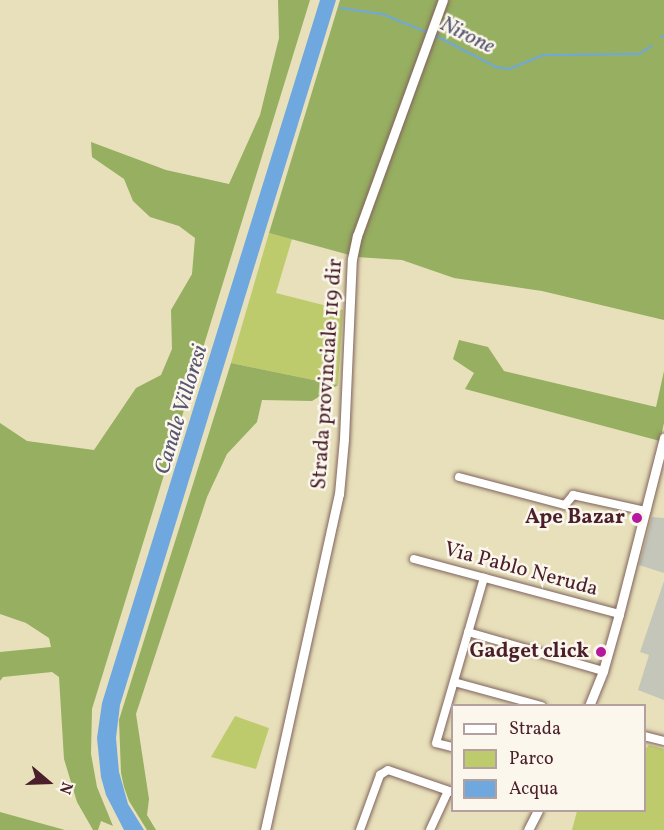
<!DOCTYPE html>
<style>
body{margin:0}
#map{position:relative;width:664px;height:830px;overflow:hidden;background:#e7e0ba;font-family:Vollkorn,serif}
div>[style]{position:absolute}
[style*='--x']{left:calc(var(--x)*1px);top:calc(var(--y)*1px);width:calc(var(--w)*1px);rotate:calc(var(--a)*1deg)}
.industrial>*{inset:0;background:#c3c6b9}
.green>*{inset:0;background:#becb6d}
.forest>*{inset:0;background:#96af60}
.water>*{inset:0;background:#6ea8de}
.stream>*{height:2px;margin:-1px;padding:0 1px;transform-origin:1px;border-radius:1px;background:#6ea8de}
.roads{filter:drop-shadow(0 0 2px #81635d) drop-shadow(0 0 2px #81635d)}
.minor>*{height:8px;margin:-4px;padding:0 4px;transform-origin:4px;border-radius:4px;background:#fff}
.tertiary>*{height:9px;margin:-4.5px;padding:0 4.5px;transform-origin:4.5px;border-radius:4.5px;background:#fff}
.dots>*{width:16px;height:16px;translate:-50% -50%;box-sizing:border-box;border:3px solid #fbf7ec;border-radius:50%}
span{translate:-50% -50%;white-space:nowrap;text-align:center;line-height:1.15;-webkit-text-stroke:5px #fbf7ec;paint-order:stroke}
.street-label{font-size:21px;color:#4a1f2b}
.poi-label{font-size:21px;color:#4a1f2b;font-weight:700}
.right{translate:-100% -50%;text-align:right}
.water-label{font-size:22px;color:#585673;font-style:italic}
.legend{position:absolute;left:451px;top:704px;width:195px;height:108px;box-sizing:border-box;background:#fbf7ec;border:2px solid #b4a19f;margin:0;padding:8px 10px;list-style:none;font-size:18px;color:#4a1f2b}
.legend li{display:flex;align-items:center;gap:12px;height:30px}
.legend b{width:30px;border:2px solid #b4a19f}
.north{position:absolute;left:18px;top:752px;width:60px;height:60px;-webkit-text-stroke:4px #fbf7ec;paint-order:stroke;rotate:109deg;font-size:16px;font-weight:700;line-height:24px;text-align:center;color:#4a1f2b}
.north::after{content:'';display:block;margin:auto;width:21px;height:27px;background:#4a1f2b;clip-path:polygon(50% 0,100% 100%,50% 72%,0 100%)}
</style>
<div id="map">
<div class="industrial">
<div style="clip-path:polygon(652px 517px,664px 518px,664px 573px,639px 565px)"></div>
<div style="clip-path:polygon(664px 581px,664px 700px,638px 690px,649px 655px,640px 652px)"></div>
</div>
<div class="green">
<div style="clip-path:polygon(269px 233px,292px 239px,276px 293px,343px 310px,338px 385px,231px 363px)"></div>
<div style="clip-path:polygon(235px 716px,269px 728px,256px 769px,211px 757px)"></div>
<div style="clip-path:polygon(649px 745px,664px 749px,664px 830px,572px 830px,577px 811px,644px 810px,645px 749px)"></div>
</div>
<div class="forest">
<div style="clip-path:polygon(278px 0,310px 0,92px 709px,91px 754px,97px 787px,113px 826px,101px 821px,98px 830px,93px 830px,77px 802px,64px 759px,59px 677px,52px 672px,3px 677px,0 681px,0 652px,51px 647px,49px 638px,26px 623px,0 614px,0 423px,27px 441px,94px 450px,136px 388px,161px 375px,172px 349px,171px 310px,192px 274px,195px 238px,179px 226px,150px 217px,133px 201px,124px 179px,92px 157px,91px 142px,166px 170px,229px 184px,260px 115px,279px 38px)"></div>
<div style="clip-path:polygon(340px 0,664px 0,664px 320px,542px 291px,454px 278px,402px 260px,357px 257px,269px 233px)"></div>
<div style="clip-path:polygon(459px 340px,488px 347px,504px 371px,656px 407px,664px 371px,664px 423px,660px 441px,465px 389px,474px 373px,453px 359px)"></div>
<div style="clip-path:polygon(231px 363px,338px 385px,312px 401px,262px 400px,257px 422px,227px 454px,207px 497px,136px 714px,149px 799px,147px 815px,156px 830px,147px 830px,129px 801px,124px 787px,121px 773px,119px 720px)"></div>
<div style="clip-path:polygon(0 812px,65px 830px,0 830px)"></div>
</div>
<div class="water">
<div style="clip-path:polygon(320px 0,336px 0,120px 705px,116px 738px,119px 772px,128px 804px,144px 830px,124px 830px,106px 795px,101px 777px,97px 738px,102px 703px)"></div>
</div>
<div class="stream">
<div style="--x:340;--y:8;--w:42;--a:8.1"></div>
<div style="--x:382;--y:14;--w:51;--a:22"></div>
<div style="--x:434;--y:35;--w:70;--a:27.3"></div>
<div style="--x:496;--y:67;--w:13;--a:9"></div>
<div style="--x:509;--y:69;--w:38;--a:-22"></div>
<div style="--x:544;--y:55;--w:95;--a:-0.6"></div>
<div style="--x:639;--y:54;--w:15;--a:-32"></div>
<div style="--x:661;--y:37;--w:3;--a:-18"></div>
</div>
<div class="roads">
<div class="minor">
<div style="--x:459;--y:477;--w:110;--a:14.8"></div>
<div style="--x:565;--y:505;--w:13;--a:-51"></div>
<div style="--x:573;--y:495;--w:75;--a:12.4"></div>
<div style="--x:414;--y:559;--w:212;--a:15"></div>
<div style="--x:468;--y:632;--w:141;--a:16.1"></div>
<div style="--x:454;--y:682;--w:91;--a:15.3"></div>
<div style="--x:644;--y:736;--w:21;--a:14"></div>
<div style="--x:452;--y:747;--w:16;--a:-166"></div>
<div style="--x:436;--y:743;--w:172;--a:-73.8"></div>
<div style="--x:360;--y:830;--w:59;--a:-70"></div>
<div style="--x:380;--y:775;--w:9;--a:-32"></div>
<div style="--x:388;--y:770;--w:68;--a:19"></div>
<div style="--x:430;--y:830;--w:43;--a:-65.2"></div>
</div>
<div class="tertiary">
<div style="--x:589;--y:706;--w:38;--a:-68"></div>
<div style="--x:603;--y:671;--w:59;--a:-74.3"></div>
<div style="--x:619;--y:614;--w:182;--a:-75.7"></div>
<div style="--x:265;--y:830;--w:344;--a:-77.6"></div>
<div style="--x:339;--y:494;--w:55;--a:-84.8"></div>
<div style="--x:344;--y:439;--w:180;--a:-87.5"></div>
<div style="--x:352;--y:259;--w:24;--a:-78"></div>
<div style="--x:357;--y:236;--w:251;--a:-70"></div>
<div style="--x:528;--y:830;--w:22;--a:-63"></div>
</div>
</div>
<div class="dots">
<div style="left:637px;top:518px;background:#b5179e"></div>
<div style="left:601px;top:652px;background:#b5179e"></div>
</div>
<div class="street-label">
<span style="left:328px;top:374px;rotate:-86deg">Strada provinciale 119 dir</span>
<span style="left:521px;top:570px;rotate:15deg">Via Pablo Neruda</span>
</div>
<div class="poi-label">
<span class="right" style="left:625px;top:518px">Ape Bazar</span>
<span class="right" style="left:589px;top:652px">Gadget click</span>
</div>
<div class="water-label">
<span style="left:467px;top:36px;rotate:26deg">Nirone</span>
<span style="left:182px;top:410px;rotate:-73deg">Canale Villoresi</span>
</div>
<ul class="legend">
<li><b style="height:8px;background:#fff"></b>Strada</li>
<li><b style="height:16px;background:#becb6d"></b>Parco</li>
<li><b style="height:16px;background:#6ea8de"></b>Acqua</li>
</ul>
<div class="north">N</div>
</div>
